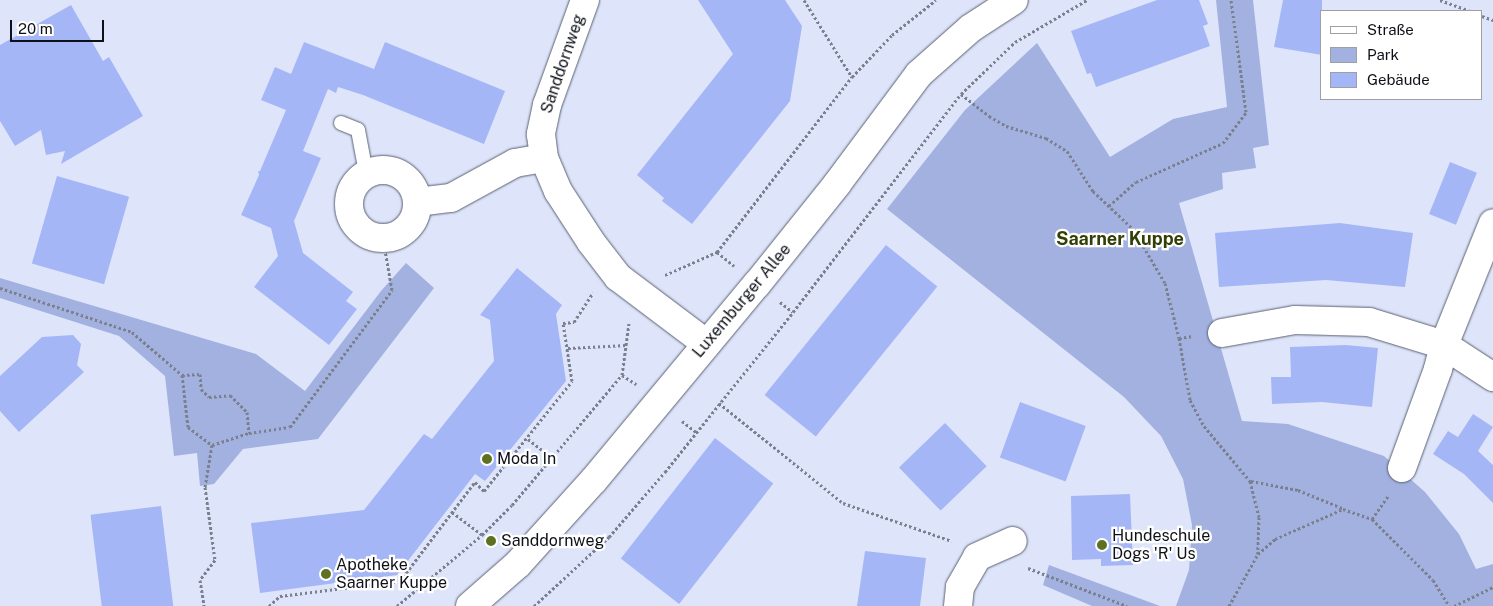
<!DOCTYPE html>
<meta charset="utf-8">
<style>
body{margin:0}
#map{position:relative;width:1493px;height:606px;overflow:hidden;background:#dee5fa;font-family:"Public Sans",sans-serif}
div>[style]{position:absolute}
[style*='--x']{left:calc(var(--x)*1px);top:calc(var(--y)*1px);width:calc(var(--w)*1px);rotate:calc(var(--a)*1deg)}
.green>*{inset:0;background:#a3b1e0}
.building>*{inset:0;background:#a5b6f7;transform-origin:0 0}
.path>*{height:3px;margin-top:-1.5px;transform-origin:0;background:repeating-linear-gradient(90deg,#7b808e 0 2.5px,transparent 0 5px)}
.roads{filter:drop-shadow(0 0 1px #5b6072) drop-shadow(0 0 1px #5b6072)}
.lane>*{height:14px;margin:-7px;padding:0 7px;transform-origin:7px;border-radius:7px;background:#fff}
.street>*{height:28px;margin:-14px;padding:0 14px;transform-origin:14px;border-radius:14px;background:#fff}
.street>.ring{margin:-14px;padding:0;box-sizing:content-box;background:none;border:28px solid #fff;border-radius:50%}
.secondary>*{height:28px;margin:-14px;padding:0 14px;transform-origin:14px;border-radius:14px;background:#fff}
.dots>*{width:14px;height:14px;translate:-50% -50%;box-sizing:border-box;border:2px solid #fff;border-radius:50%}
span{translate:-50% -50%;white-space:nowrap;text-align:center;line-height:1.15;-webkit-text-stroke:4.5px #fff;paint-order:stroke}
.street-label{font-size:16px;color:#0f1118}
.poi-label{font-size:16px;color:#0f1118}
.left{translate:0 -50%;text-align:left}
.neighbourhood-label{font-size:18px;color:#334005;font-weight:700}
.legend{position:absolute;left:1320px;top:10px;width:162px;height:90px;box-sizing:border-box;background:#fff;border:1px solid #9fa0a3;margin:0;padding:6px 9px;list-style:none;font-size:15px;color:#0f1118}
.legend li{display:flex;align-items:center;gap:10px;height:25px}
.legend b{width:25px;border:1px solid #9fa0a3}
.scale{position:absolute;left:10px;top:20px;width:94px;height:22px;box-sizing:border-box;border:2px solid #0f1118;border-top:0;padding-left:6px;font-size:15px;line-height:18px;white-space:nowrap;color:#0f1118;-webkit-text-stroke:4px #fff;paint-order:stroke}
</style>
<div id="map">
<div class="green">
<div style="clip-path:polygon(1216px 0,1253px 0,1269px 145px,1253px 148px,1256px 168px,1222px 173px,1223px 189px,1179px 203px,1242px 421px,1288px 424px,1384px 456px,1425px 492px,1459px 534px,1476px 569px,1493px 564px,1493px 606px,1176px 606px,1189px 570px,1192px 525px,1183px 479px,1161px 436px,1124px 397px,887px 209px,965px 110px,1037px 43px,1110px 157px,1173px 119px,1227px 107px)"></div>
<div style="clip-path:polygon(406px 263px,434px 288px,318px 439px,243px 449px,214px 484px,200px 486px,197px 453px,174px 456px,165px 376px,119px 336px,0 298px,0 278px,256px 354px,305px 391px,381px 291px)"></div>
<div style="clip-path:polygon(1049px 565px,1160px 606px,1092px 606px,1043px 585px)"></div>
</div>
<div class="building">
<div style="clip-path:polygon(698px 0,785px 0,802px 26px,790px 101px,692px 224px,662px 201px,664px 198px,637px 175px,733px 54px)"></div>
<div style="clip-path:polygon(1157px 0,1199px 0,1208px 24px,1203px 26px,1210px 46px,1096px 87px,1091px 73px,1087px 74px,1071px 31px)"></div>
<div style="clip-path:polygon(1283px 0,1322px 0,1322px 55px,1274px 47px)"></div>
<div style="clip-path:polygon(71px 5px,103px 61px,109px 57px,143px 116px,61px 164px,65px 151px,46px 155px,41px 130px,15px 146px,0 121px,0 45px)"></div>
<div style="clip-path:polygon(304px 42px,374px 69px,385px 42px,505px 91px,484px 144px,363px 95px,338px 87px,336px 93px,328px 89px,303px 151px,321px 158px,294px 221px,303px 253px,353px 292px,346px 301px,357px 309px,329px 345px,254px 287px,278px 256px,271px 228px,241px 215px,259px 175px,258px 171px,260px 171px,286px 110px,261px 100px,275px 67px,291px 74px)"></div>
<div style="left:1450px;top:162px;width:29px;height:56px;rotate:22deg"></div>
<div style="left:57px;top:176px;width:75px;height:91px;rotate:16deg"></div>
<div style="clip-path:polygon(1340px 223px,1413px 233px,1405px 287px,1326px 280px,1219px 287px,1215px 233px)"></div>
<div style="left:886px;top:245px;width:66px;height:193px;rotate:39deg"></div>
<div style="clip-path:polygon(517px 268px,562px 305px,556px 314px,566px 381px,485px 481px,475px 474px,397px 575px,260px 593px,251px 523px,364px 510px,424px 434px,432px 439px,494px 361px,490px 320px,480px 315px)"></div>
<div style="clip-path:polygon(73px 335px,81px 344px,77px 365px,84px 372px,19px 432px,0 411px,0 376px,42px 337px)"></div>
<div style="clip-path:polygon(1346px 345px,1378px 348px,1372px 407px,1322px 402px,1272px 404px,1271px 377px,1291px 377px,1290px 347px)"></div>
<div style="left:1020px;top:402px;width:70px;height:59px;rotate:20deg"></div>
<div style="clip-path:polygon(1473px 414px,1493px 427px,1478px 451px,1493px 465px,1493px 503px,1464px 474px,1433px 454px,1448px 431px,1458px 437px)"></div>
<div style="left:945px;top:423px;width:60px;height:64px;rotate:46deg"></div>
<div style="left:715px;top:438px;width:74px;height:153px;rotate:38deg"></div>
<div style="clip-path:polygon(1130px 494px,1133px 565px,1101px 566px,1101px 559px,1072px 560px,1071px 496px)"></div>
<div style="left:161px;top:506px;width:101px;height:71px;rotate:83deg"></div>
<div style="clip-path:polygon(865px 551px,926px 558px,920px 606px,857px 606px)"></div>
</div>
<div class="path">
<div style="--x:804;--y:0;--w:91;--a:58.1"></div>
<div style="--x:1440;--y:0;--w:32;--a:20"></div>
<div style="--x:1482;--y:16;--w:12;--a:20"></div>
<div style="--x:961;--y:94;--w:36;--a:38"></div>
<div style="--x:989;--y:116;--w:20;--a:30"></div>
<div style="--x:1006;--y:126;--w:42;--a:16.7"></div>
<div style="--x:1046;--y:138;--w:25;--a:32"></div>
<div style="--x:1067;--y:151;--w:48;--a:57"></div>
<div style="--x:1093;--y:191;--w:55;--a:43.5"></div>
<div style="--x:1133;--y:229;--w:63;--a:59.3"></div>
<div style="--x:1165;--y:283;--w:57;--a:75.7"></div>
<div style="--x:1179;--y:338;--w:63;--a:79.9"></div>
<div style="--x:1190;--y:400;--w:30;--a:62"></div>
<div style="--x:1204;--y:426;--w:72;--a:50.1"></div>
<div style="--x:1250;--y:481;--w:37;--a:76"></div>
<div style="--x:1259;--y:517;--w:37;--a:92"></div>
<div style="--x:1109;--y:206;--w:36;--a:-42"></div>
<div style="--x:1136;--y:182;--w:95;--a:-24.1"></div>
<div style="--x:1223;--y:143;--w:39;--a:-53"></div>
<div style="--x:1246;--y:112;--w:113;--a:-97.6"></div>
<div style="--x:717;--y:252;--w:22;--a:39"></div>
<div style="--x:665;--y:275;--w:57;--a:-23.9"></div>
<div style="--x:717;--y:252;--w:221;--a:-52.4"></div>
<div style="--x:852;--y:77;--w:58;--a:-46.4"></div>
<div style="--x:892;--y:35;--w:56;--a:-38.5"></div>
<div style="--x:0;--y:288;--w:139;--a:18.4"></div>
<div style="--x:132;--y:332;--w:66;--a:40.7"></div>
<div style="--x:182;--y:375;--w:52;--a:83.4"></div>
<div style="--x:188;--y:427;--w:30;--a:37"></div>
<div style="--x:212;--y:445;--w:43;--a:99.5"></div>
<div style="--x:205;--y:487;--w:74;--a:82.2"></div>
<div style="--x:215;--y:560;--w:25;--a:127"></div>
<div style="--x:200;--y:580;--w:26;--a:81"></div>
<div style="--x:780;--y:302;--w:16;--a:38"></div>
<div style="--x:1179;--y:338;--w:14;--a:-8"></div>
<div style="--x:568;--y:348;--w:58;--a:-3"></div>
<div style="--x:182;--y:375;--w:18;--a:-3"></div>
<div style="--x:200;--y:374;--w:15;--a:86"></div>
<div style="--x:201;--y:389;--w:11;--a:45"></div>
<div style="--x:209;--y:397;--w:21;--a:-5"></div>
<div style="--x:230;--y:395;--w:24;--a:45"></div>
<div style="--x:247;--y:412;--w:21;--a:85"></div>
<div style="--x:622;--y:375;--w:17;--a:33"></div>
<div style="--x:719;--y:403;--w:159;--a:38.9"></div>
<div style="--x:843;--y:503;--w:115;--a:19.2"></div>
<div style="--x:682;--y:421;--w:18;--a:38"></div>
<div style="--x:528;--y:439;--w:31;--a:38"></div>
<div style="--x:212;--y:445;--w:39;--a:-18"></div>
<div style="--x:249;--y:433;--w:41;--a:-8.3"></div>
<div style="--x:290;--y:427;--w:171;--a:-53.3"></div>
<div style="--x:392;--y:290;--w:52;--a:-100"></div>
<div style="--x:1251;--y:481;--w:48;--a:10.8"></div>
<div style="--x:1298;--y:490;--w:48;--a:22.2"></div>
<div style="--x:452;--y:512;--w:38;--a:37"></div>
<div style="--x:1372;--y:519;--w:29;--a:-55"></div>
<div style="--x:1028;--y:568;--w:106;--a:21"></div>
<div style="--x:269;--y:606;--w:15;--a:-42"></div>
<div style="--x:280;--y:596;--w:121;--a:-7.1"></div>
<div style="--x:400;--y:581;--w:124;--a:-52.9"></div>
<div style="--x:475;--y:482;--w:13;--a:45"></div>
<div style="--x:484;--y:491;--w:141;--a:-51.3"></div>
<div style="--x:572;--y:381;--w:59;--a:-98.8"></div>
<div style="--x:563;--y:323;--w:11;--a:-5"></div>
<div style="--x:574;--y:322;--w:35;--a:-57"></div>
<div style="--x:397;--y:606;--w:111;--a:-39.9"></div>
<div style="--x:482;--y:535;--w:42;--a:-45"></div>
<div style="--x:512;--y:505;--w:170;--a:-49.8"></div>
<div style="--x:622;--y:375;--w:52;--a:-82.3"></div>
<div style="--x:534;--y:606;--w:102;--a:-42.6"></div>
<div style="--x:609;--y:537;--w:86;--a:-49.3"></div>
<div style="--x:665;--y:472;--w:205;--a:-51.3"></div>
<div style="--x:793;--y:312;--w:275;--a:-52.4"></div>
<div style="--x:961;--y:94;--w:75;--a:-43.9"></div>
<div style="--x:1015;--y:42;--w:83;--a:-30.3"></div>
<div style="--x:1229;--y:606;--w:60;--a:-60.9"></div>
<div style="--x:1258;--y:554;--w:23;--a:-41"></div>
<div style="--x:1275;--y:539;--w:74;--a:-23.8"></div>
<div style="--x:1343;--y:509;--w:31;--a:19"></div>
<div style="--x:1372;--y:519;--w:86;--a:45"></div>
<div style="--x:1433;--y:580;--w:31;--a:58"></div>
<div style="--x:1454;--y:606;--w:43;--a:-26"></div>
</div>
<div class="roads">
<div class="lane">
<div style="--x:341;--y:123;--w:18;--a:22"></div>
<div style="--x:358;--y:130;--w:44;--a:79.5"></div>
</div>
<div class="street">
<div style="--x:585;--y:0;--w:112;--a:109.9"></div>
<div style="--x:547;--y:105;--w:30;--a:102"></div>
<div style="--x:541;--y:134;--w:24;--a:83"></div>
<div style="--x:544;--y:158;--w:36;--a:67"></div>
<div style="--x:558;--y:191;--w:61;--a:57.1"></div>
<div style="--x:591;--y:242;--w:44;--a:52.4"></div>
<div style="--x:618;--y:277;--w:111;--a:37"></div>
<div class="ring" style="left:349px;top:170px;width:40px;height:40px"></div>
<div style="--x:417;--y:202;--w:34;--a:-7"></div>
<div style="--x:451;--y:198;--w:73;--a:-28.7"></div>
<div style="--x:515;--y:163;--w:29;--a:-10"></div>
<div style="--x:1222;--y:333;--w:74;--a:-10.1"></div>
<div style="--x:1295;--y:320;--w:74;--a:1.5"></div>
<div style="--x:1369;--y:322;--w:78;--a:17"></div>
<div style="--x:1444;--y:345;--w:59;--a:33.1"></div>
<div style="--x:1402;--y:468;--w:105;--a:-70"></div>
<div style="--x:1438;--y:369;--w:25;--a:-76"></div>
<div style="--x:1444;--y:345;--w:131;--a:-68.1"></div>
<div style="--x:958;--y:606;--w:19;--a:-84"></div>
<div style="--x:960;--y:587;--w:34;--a:-60"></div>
<div style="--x:977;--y:557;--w:39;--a:-24"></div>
</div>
<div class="secondary">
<div style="--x:470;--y:606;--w:64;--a:-41.2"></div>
<div style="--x:518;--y:564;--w:113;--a:-47.9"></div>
<div style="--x:594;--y:480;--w:255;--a:-50.3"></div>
<div style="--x:757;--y:284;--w:128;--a:-51.3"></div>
<div style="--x:837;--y:184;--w:137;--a:-53.3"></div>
<div style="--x:919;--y:74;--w:69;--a:-41.5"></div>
<div style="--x:971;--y:28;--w:51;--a:-33.1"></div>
</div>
</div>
<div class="dots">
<div style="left:487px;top:459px;background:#5d7120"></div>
<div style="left:491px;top:541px;background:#5d7120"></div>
<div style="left:1102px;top:545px;background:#5d7120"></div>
<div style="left:326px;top:574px;background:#5d7120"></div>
</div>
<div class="street-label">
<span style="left:563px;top:64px;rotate:-71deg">Sanddornweg</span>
<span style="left:742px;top:301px;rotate:-50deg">Luxemburger Allee</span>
</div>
<div class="poi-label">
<span class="left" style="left:497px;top:459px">Moda In</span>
<span class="left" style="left:1112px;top:545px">Hundeschule<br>Dogs 'R' Us</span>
<span class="left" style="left:501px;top:541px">Sanddornweg</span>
<span class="left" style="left:336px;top:574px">Apotheke<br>Saarner Kuppe</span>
</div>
<div class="neighbourhood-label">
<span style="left:1120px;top:239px">Saarner Kuppe</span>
</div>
<ul class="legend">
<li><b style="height:6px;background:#fff"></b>Straße</li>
<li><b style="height:14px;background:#a3b1e0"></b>Park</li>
<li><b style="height:14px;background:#a5b6f7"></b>Gebäude</li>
</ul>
<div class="scale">20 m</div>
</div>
